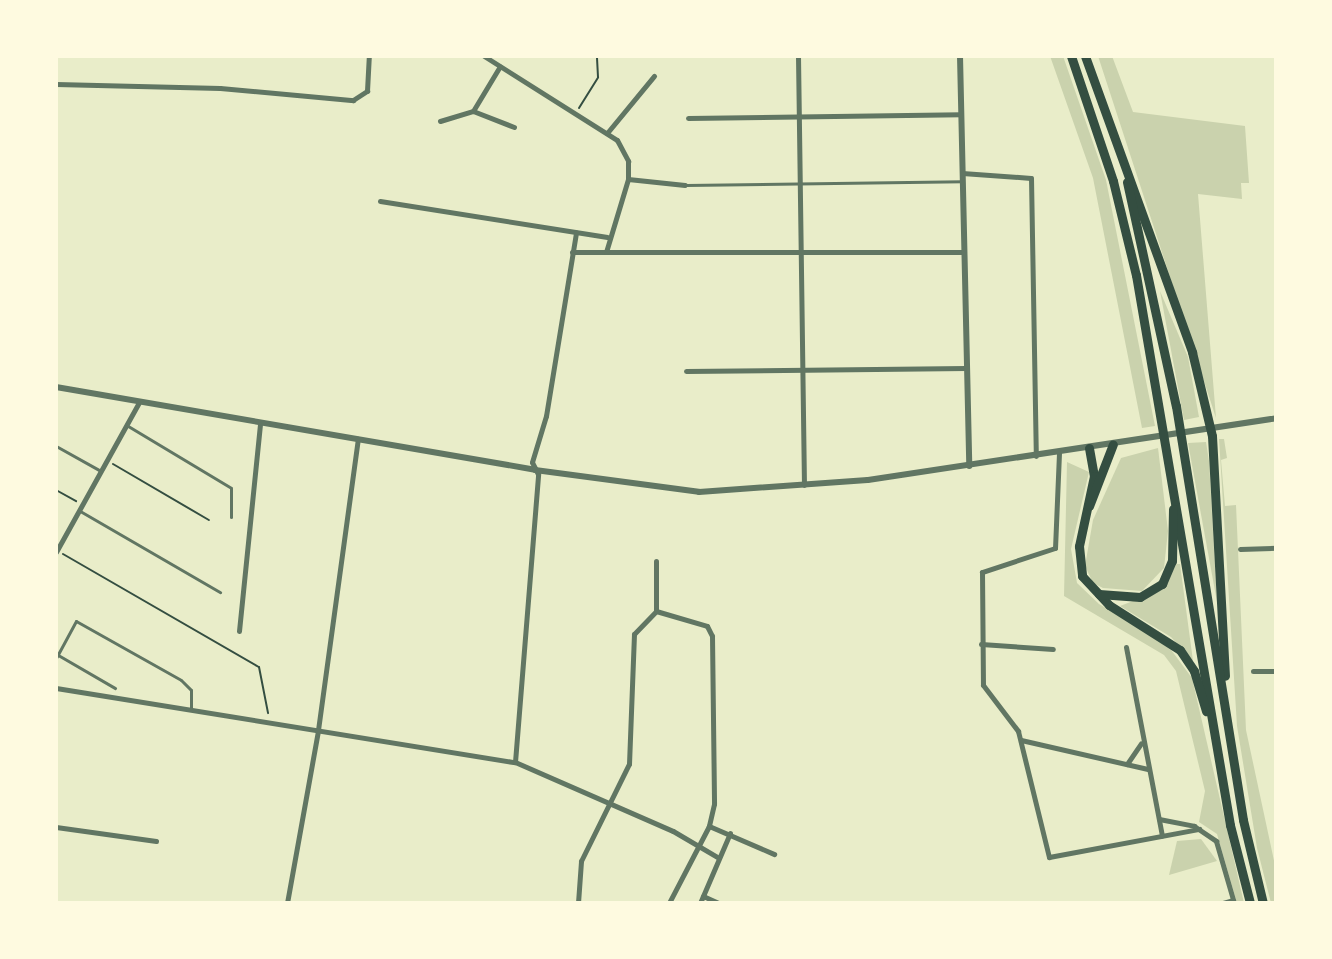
<!DOCTYPE html>
<style>
body{margin:0}
#map{position:relative;width:1332px;height:959px;overflow:hidden;background:#e9edc9;font-family:"Archivo Narrow",sans-serif}
div>[style]{position:absolute}
[style*='--x']{left:calc(var(--x)*1px);top:calc(var(--y)*1px);width:calc(var(--w)*1px);rotate:calc(var(--a)*1deg)}
.green>*{inset:0;background:#cad2ad}
.path>*{height:2px;margin:-1px;padding:0 1px;transform-origin:1px;border-radius:1px;background:#344e41}
.service>*{height:3px;margin:-1.5px;padding:0 1.5px;transform-origin:1.5px;border-radius:1.5px;background:#617663}
.minor>*{height:5px;margin:-2.5px;padding:0 2.5px;transform-origin:2.5px;border-radius:2.5px;background:#617663}
.tertiary>*{height:6px;margin:-3px;padding:0 3px;transform-origin:3px;border-radius:3px;background:#617663}
.trunk>*{height:9px;margin:-4.5px;padding:0 4.5px;transform-origin:4.5px;border-radius:4.5px;background:#344e41}
span{translate:-50% -50%;white-space:nowrap;text-align:center;line-height:1.15;-webkit-text-stroke:8px #fefae0;paint-order:stroke}
.frame{position:absolute;inset:0;border:58px solid #fefae0;pointer-events:none}
</style>
<div id="map">
<div class="green">
<div style="clip-path:polygon(1050px 56px,1063px 56px,1106px 180px,1155px 426px,1142px 428px,1093px 178px)"></div>
<div style="clip-path:polygon(1098px 56px,1112px 56px,1133px 112px,1245px 126px,1249px 183px,1241px 183px,1242px 199px,1198px 194px,1216px 418px)"></div>
<div style="clip-path:polygon(1160px 291px,1188px 357px,1199px 417px,1184px 420px)"></div>
<div style="clip-path:polygon(1219px 439px,1224px 439px,1227px 458px,1221px 460px,1225px 506px,1236px 505px,1246px 730px,1276px 870px,1276px 903px,1271px 903px,1257px 848px,1237px 726px)"></div>
<div style="clip-path:polygon(1206px 442px,1209px 461px,1217px 602px,1188px 443px)"></div>
<div style="clip-path:polygon(1158px 448px,1168px 531px,1164px 568px,1142px 591px,1103px 588px,1093px 583px,1085px 566px,1093px 520px,1121px 458px)"></div>
<div style="clip-path:polygon(1067px 462px,1089px 472px,1071px 549px,1077px 583px,1099px 604px,1166px 643px,1192px 678px,1244px 903px,1237px 903px,1217px 834px,1199px 822px,1205px 791px,1176px 671px,1164px 655px,1064px 596px)"></div>
<div style="clip-path:polygon(1176px 564px,1180px 564px,1193px 661px,1171px 637px,1120px 606px,1162px 590px)"></div>
<div style="clip-path:polygon(1201px 839px,1217px 861px,1169px 875px,1177px 841px)"></div>
</div>
<div class="path">
<div style="--x:579;--y:108;--w:36;--a:-58"></div>
<div style="--x:598;--y:77;--w:21;--a:-93"></div>
<div style="--x:113;--y:464;--w:111;--a:30.3"></div>
<div style="--x:56;--y:490;--w:23;--a:29"></div>
<div style="--x:63;--y:554;--w:226;--a:30"></div>
<div style="--x:259;--y:667;--w:47;--a:78.9"></div>
</div>
<div class="service">
<div style="--x:686;--y:185;--w:277;--a:-0.8"></div>
<div style="--x:128;--y:426;--w:120;--a:31"></div>
<div style="--x:231;--y:488;--w:29;--a:90"></div>
<div style="--x:56;--y:446;--w:49;--a:29.2"></div>
<div style="--x:80;--y:511;--w:162;--a:30.1"></div>
<div style="--x:58;--y:655;--w:66;--a:30.1"></div>
<div style="--x:56;--y:658;--w:42;--a:-61.6"></div>
<div style="--x:76;--y:621;--w:120;--a:29.3"></div>
<div style="--x:181;--y:680;--w:14;--a:45"></div>
<div style="--x:191;--y:690;--w:20;--a:90"></div>
</div>
<div class="minor">
<div style="--x:484;--y:56;--w:157;--a:32.3"></div>
<div style="--x:617;--y:140;--w:24;--a:62"></div>
<div style="--x:628;--y:161;--w:18;--a:90"></div>
<div style="--x:798;--y:56;--w:429;--a:89.2"></div>
<div style="--x:56;--y:84;--w:164;--a:1.4"></div>
<div style="--x:220;--y:88;--w:134;--a:5.2"></div>
<div style="--x:353;--y:100;--w:17;--a:-33"></div>
<div style="--x:367;--y:91;--w:35;--a:-87"></div>
<div style="--x:473;--y:111;--w:44;--a:21.3"></div>
<div style="--x:688;--y:118;--w:273;--a:-0.8"></div>
<div style="--x:440;--y:121;--w:34;--a:-17"></div>
<div style="--x:473;--y:111;--w:52;--a:-59"></div>
<div style="--x:607;--y:133;--w:74;--a:-50.5"></div>
<div style="--x:962;--y:173;--w:69;--a:4.1"></div>
<div style="--x:1031;--y:178;--w:278;--a:89"></div>
<div style="--x:380;--y:201;--w:230;--a:9"></div>
<div style="--x:572;--y:252;--w:392;--a:0"></div>
<div style="--x:606;--y:252;--w:76;--a:-73.2"></div>
<div style="--x:628;--y:179;--w:57;--a:6"></div>
<div style="--x:686;--y:371;--w:280;--a:-0.6"></div>
<div style="--x:1059;--y:453;--w:95;--a:92.4"></div>
<div style="--x:1055;--y:548;--w:77;--a:161.8"></div>
<div style="--x:982;--y:572;--w:113;--a:89.5"></div>
<div style="--x:983;--y:685;--w:58;--a:52.7"></div>
<div style="--x:1018;--y:731;--w:130;--a:76.2"></div>
<div style="--x:1049;--y:857;--w:153;--a:-10.6"></div>
<div style="--x:1240;--y:549;--w:36;--a:-2"></div>
<div style="--x:56;--y:552;--w:171;--a:-61"></div>
<div style="--x:656;--y:611;--w:53;--a:16.4"></div>
<div style="--x:707;--y:626;--w:11;--a:63"></div>
<div style="--x:712;--y:636;--w:168;--a:89.3"></div>
<div style="--x:714;--y:804;--w:23;--a:103"></div>
<div style="--x:709;--y:826;--w:87;--a:117.5"></div>
<div style="--x:656;--y:611;--w:50;--a:-90"></div>
<div style="--x:239;--y:631;--w:209;--a:-84.2"></div>
<div style="--x:981;--y:644;--w:72;--a:4"></div>
<div style="--x:1126;--y:647;--w:192;--a:79.2"></div>
<div style="--x:1253;--y:671;--w:23;--a:0"></div>
<div style="--x:56;--y:688;--w:465;--a:9.2"></div>
<div style="--x:515;--y:762;--w:172;--a:23.6"></div>
<div style="--x:673;--y:831;--w:53;--a:30.4"></div>
<div style="--x:1021;--y:740;--w:130;--a:12.9"></div>
<div style="--x:515;--y:762;--w:289;--a:-85.4"></div>
<div style="--x:538;--y:474;--w:13;--a:-117"></div>
<div style="--x:532;--y:462;--w:48;--a:-73.1"></div>
<div style="--x:546;--y:416;--w:186;--a:-80.7"></div>
<div style="--x:1127;--y:764;--w:25;--a:-56"></div>
<div style="--x:1159;--y:819;--w:36;--a:11"></div>
<div style="--x:1194;--y:826;--w:27;--a:34"></div>
<div style="--x:1216;--y:841;--w:65;--a:73.8"></div>
<div style="--x:709;--y:826;--w:71;--a:23.3"></div>
<div style="--x:56;--y:827;--w:101;--a:8"></div>
<div style="--x:703;--y:896;--w:17;--a:24"></div>
<div style="--x:287;--y:903;--w:176;--a:-79.8"></div>
<div style="--x:318;--y:730;--w:294;--a:-82.2"></div>
<div style="--x:578;--y:903;--w:42;--a:-85.9"></div>
<div style="--x:581;--y:861;--w:108;--a:-63.7"></div>
<div style="--x:629;--y:764;--w:130;--a:-87.8"></div>
<div style="--x:634;--y:634;--w:32;--a:-46"></div>
<div style="--x:700;--y:903;--w:76;--a:-66.8"></div>
<div style="--x:1223;--y:903;--w:10;--a:-17"></div>
</div>
<div class="tertiary">
<div style="--x:960;--y:56;--w:410;--a:88.7"></div>
<div style="--x:56;--y:387;--w:486;--a:9.8"></div>
<div style="--x:535;--y:470;--w:165;--a:7.6"></div>
<div style="--x:699;--y:492;--w:169;--a:-4.1"></div>
<div style="--x:868;--y:480;--w:413;--a:-8.6"></div>
</div>
<div class="trunk">
<div style="--x:1071;--y:56;--w:132;--a:71.4"></div>
<div style="--x:1113;--y:181;--w:97;--a:76.3"></div>
<div style="--x:1136;--y:275;--w:558;--a:80.3"></div>
<div style="--x:1230;--y:825;--w:81;--a:75.6"></div>
<div style="--x:1085;--y:56;--w:315;--a:70.1"></div>
<div style="--x:1192;--y:352;--w:86;--a:76.6"></div>
<div style="--x:1212;--y:436;--w:240;--a:86.9"></div>
<div style="--x:1127;--y:182;--w:229;--a:77.7"></div>
<div style="--x:1176;--y:406;--w:419;--a:80.8"></div>
<div style="--x:1243;--y:820;--w:85;--a:76.5"></div>
<div style="--x:1089;--y:448;--w:28;--a:80"></div>
<div style="--x:1094;--y:476;--w:72;--a:102.1"></div>
<div style="--x:1079;--y:546;--w:30;--a:84"></div>
<div style="--x:1082;--y:576;--w:40;--a:47"></div>
<div style="--x:1109;--y:605;--w:84;--a:32.4"></div>
<div style="--x:1180;--y:650;--w:25;--a:56"></div>
<div style="--x:1194;--y:671;--w:42;--a:73.3"></div>
<div style="--x:1089;--y:506;--w:66;--a:-68.8"></div>
<div style="--x:1099;--y:594;--w:41;--a:4.2"></div>
<div style="--x:1140;--y:597;--w:26;--a:-31"></div>
<div style="--x:1162;--y:584;--w:25;--a:-67"></div>
<div style="--x:1172;--y:561;--w:52;--a:-88.9"></div>
</div>
<div class="frame"></div>
</div>
